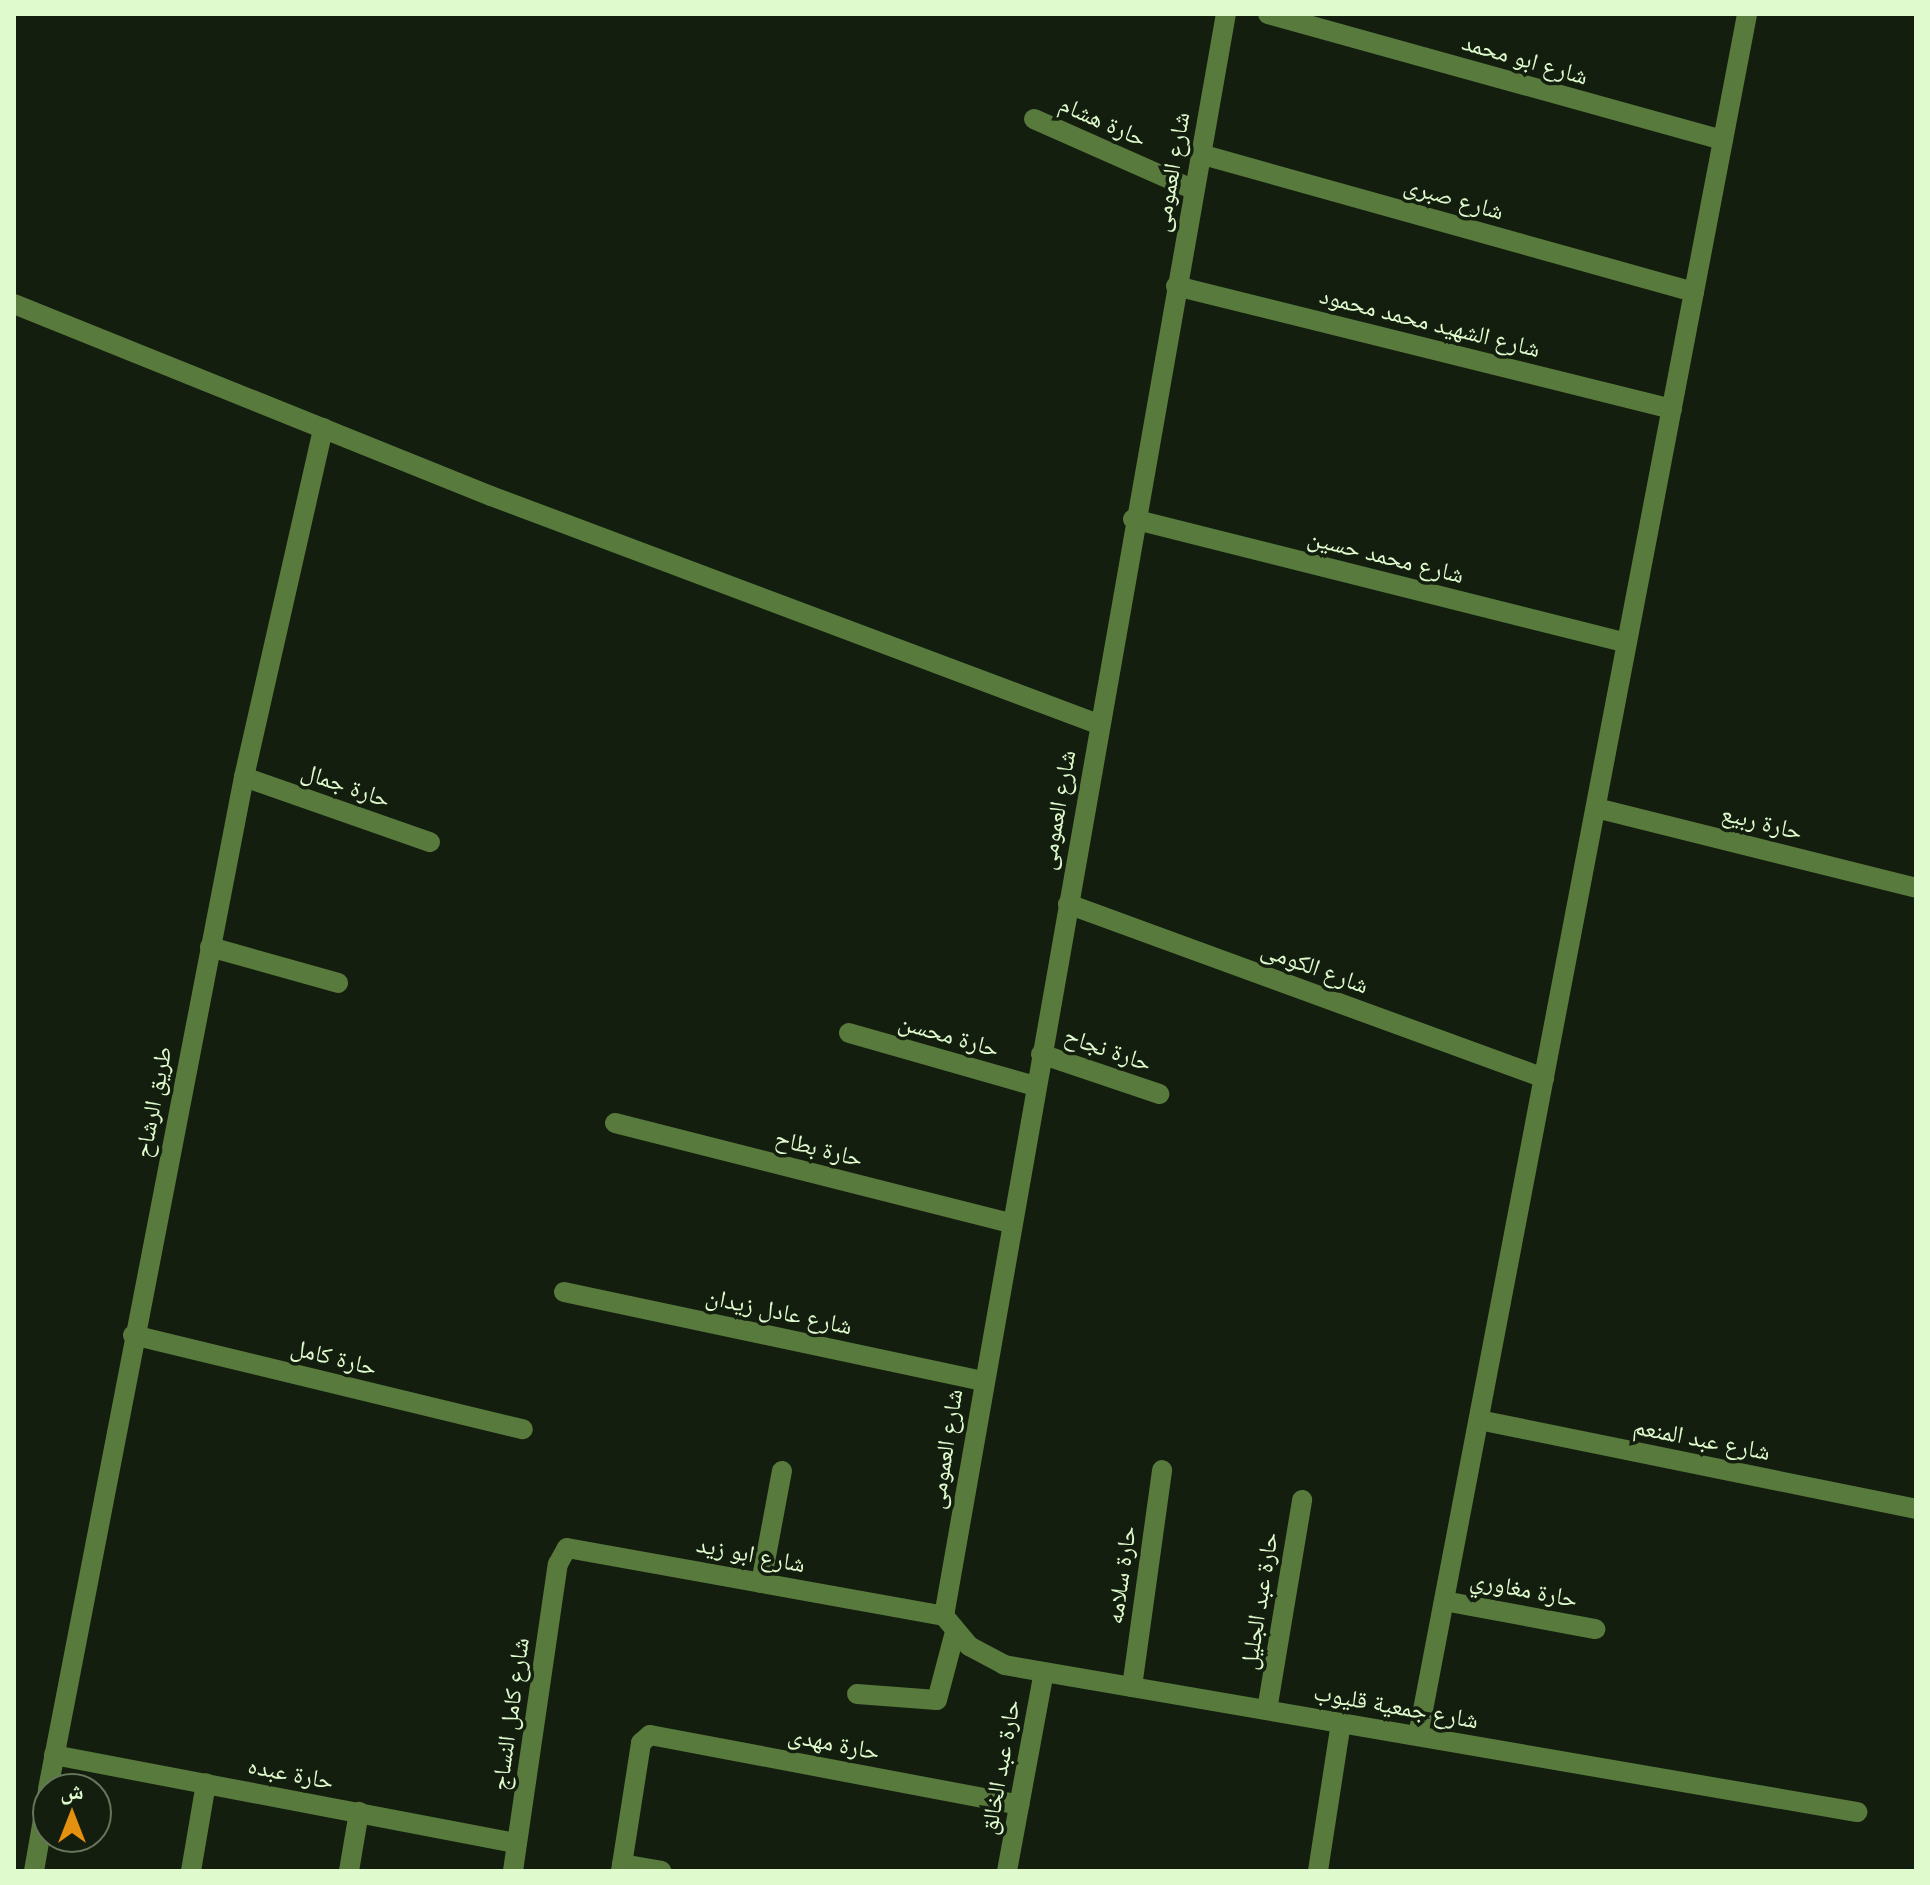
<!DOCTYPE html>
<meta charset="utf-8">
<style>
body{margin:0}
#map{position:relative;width:1930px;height:1885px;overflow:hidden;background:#131e0e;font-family:"Space Grotesk","Noto Naskh Arabic",sans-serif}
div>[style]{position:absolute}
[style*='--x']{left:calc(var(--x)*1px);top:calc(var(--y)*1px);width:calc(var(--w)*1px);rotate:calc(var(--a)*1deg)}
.minor>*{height:20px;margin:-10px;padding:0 10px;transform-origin:10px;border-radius:10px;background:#587a3c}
span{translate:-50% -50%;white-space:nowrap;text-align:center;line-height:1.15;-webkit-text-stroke:7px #131e0e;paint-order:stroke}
.street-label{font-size:24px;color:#dffbce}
.frame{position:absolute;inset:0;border:16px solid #dffbce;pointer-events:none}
.north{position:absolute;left:32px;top:1773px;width:80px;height:80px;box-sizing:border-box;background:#131e0e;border:2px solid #65765b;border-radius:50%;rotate:0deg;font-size:22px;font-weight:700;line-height:32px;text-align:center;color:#dffbce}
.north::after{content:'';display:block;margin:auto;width:28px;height:36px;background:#e59110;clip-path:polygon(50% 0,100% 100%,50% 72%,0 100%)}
</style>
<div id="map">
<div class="minor">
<div style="--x:1268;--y:14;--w:472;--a:15.5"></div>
<div style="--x:1034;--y:119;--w:175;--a:23.9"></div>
<div style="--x:1200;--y:154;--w:513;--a:15.61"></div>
<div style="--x:1176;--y:286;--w:511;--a:13.93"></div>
<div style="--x:14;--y:304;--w:514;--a:21.93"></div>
<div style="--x:491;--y:496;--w:648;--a:20.59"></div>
<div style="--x:1133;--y:519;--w:509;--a:14.09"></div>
<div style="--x:244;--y:777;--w:197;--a:19.3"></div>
<div style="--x:1596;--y:808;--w:330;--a:14"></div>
<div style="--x:1068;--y:904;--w:507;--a:20.08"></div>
<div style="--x:210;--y:947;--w:133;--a:15.7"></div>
<div style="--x:849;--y:1033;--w:193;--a:15.9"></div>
<div style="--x:1041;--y:1054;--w:125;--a:18.7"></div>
<div style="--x:615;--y:1123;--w:407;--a:14.2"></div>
<div style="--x:564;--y:1292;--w:428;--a:12"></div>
<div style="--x:133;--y:1335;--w:401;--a:13.6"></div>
<div style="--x:1479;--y:1420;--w:446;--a:11.5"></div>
<div style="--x:761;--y:1583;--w:114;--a:-79.4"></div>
<div style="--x:1444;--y:1601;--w:154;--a:10.5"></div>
<div style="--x:944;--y:1616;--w:1627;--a:-80.02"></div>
<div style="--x:944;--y:1616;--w:39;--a:50"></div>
<div style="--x:969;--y:1646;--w:40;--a:28"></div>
<div style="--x:1004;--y:1665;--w:866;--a:9.78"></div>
<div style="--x:1132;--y:1687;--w:219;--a:-82.1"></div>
<div style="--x:857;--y:1694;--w:80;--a:4.3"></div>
<div style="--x:937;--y:1700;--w:70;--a:-75.2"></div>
<div style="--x:1267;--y:1710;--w:213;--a:-80.5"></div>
<div style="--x:1418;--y:1736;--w:1753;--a:-79.18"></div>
<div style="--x:54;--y:1755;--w:471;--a:10.8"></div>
<div style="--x:48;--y:1789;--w:1031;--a:-79.04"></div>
<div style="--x:244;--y:777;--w:358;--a:-77.2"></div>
<div style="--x:622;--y:1864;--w:40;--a:10"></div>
<div style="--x:34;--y:1871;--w:81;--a:-80.1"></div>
<div style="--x:191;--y:1871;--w:89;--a:-80.3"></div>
<div style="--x:349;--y:1871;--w:60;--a:-80.4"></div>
<div style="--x:513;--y:1871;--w:310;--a:-81.7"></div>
<div style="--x:558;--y:1564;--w:18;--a:-61"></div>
<div style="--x:567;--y:1548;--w:383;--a:10.2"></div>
<div style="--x:621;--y:1871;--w:130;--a:-81.1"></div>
<div style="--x:641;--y:1743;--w:12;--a:-42"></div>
<div style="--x:650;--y:1735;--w:376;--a:10.7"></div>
<div style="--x:1007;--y:1871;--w:202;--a:-79.5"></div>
<div style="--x:1318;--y:1871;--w:150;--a:-81.2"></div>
</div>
<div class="street-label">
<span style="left:1525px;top:59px;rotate:16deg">شارع ابو محمد</span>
<span style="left:1103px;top:121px;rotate:24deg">حارة هشام</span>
<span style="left:1171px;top:172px;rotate:-80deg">شارع العمومى</span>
<span style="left:1454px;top:198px;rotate:16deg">شارع صبرى</span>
<span style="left:1430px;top:322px;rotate:14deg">شارع الشهيد محمد محمود</span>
<span style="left:1386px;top:556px;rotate:14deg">شارع محمد حسين</span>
<span style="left:346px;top:785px;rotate:19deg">حارة جمال</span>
<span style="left:1057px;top:810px;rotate:-80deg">شارع العمومى</span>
<span style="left:1762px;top:822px;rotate:14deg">حارة ربيع</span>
<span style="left:1315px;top:967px;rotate:20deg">شارع الكومى</span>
<span style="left:949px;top:1035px;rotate:16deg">حارة محسن</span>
<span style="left:1108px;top:1049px;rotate:19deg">حارة نجاح</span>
<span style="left:153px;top:1102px;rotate:-79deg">طريق الرشاح</span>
<span style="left:819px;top:1148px;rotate:14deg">حارة بطاح</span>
<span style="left:779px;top:1311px;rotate:12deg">شارع عادل زيدان</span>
<span style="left:334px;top:1357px;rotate:14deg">حارة كامل</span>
<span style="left:1702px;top:1439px;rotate:11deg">شارع عبد المنعم</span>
<span style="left:945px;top:1449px;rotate:-81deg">شارع العمومى</span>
<span style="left:751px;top:1554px;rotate:11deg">شارع ابو زيد</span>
<span style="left:1121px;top:1575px;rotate:-82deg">حارة سلامه</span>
<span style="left:1524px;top:1589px;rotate:11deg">حارة مغاوري</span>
<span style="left:1259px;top:1601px;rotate:-81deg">حارة عبد الجليل</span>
<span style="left:1396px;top:1706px;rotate:10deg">شارع جمعية قليوب</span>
<span style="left:510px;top:1714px;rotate:-82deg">شارع كامل النساج</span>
<span style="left:834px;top:1743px;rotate:11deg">حارة مهدى</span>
<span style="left:1000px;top:1767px;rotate:-80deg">حارة عبد الخالق</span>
<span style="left:291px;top:1773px;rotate:11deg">حارة عبده</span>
</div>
<div class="frame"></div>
<div class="north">ش</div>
</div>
